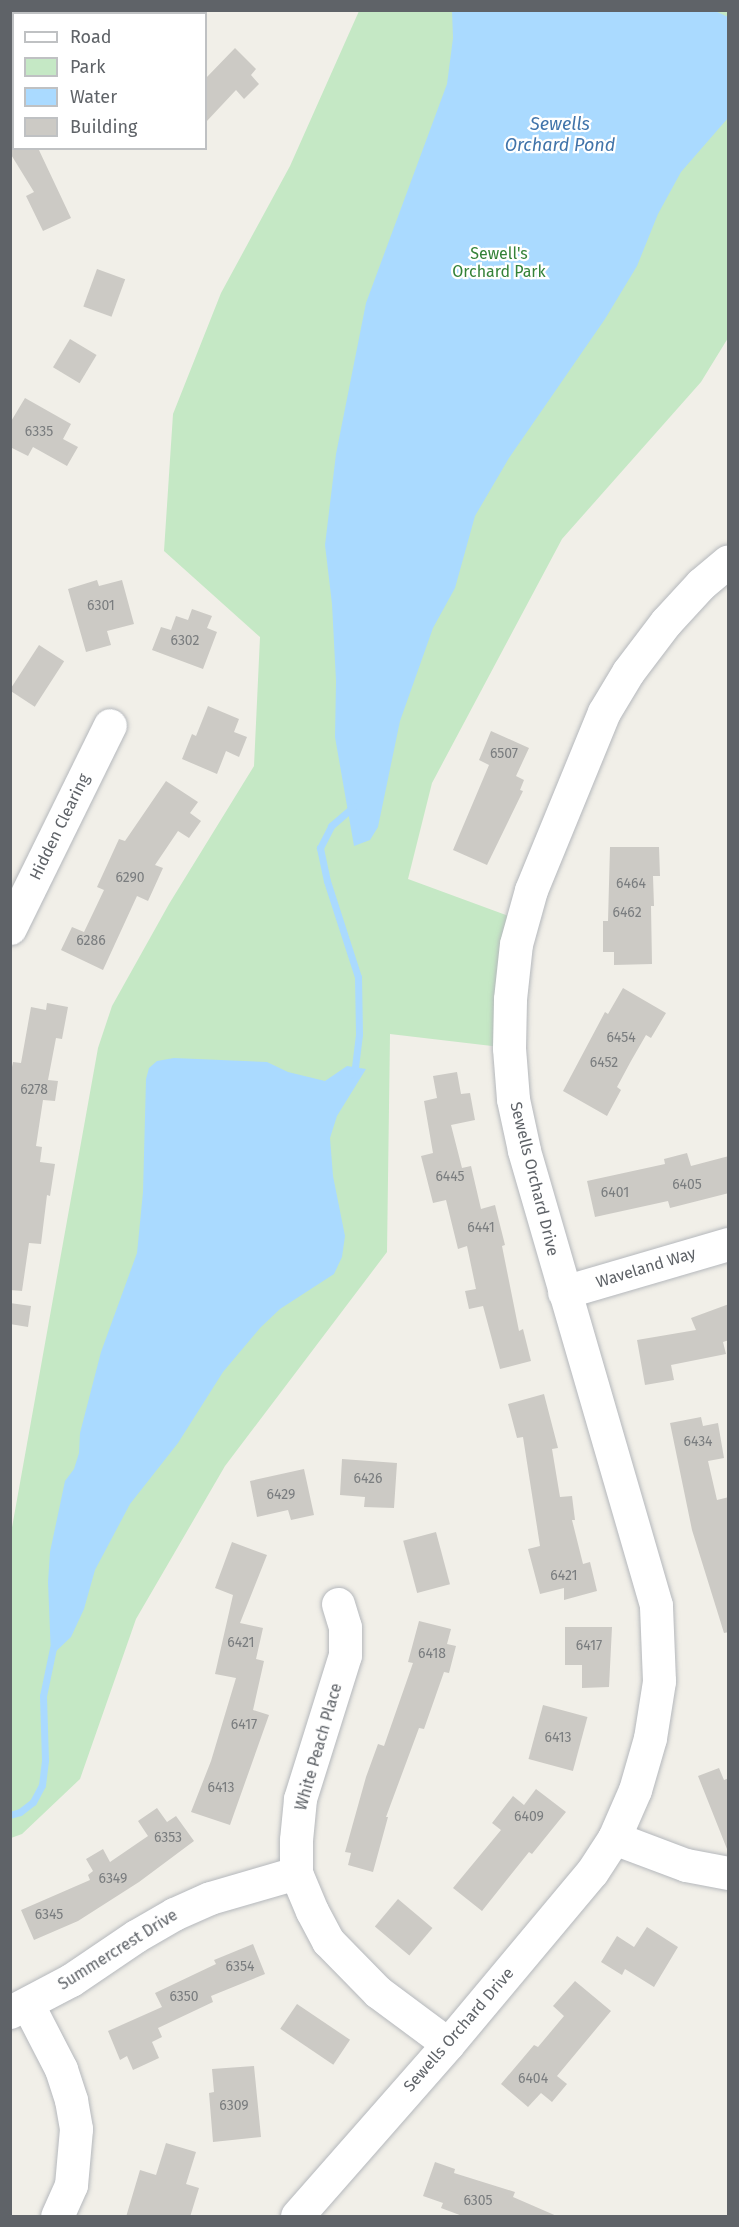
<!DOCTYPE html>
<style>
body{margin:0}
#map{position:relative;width:739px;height:2227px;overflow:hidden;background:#f1efe8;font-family:"Fira Sans",sans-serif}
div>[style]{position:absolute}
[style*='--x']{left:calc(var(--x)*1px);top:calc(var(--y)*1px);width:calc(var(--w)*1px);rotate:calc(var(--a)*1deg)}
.green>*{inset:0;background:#c5e8c5}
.water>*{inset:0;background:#aadaff}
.stream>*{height:7px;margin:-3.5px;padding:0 3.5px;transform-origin:3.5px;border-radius:3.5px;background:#aadaff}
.building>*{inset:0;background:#cccac5;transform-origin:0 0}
.roads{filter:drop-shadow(0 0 2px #b5b8bc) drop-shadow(0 0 2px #b5b8bc)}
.minor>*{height:33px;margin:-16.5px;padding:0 16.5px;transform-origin:16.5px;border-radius:16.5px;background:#fff}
span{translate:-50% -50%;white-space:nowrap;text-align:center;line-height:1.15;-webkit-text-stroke:4.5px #fff;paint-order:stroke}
.number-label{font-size:14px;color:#7a7d7f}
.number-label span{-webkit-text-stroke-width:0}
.park-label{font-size:16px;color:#348238}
.street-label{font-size:16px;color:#5f6368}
.water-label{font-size:18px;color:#4174aa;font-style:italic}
.frame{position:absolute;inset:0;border:12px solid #5f6368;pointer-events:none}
.legend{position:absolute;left:12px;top:12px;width:195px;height:138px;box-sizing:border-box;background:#fff;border:2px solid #bfc1c3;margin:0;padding:8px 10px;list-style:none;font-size:18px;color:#5f6368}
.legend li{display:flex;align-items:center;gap:12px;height:30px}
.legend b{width:30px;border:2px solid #bfc1c3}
</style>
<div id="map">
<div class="green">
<div style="clip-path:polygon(359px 11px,728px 11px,728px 338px,701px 382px,562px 539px,432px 783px,408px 879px,522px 921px,509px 1048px,390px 1034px,387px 1252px,225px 1466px,136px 1619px,80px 1779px,22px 1834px,11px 1838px,11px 1533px,98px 1048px,112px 1006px,169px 904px,254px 766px,260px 637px,164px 551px,173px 414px,221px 293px,290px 166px)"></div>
</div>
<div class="water">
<div style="clip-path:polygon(713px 10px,728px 17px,728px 118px,681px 172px,658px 214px,637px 266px,605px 319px,509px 458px,475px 516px,455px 588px,433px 628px,400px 721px,378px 827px,370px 840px,354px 846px,335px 737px,336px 681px,332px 604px,325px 545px,336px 454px,366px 303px,447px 84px,453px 38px,452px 11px)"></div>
<div style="clip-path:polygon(174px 1058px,267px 1062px,288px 1072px,325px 1081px,347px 1066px,366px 1069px,337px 1116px,330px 1138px,333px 1176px,345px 1236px,342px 1257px,334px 1274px,280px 1309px,260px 1328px,223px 1372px,178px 1443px,130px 1504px,95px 1570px,84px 1609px,71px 1637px,51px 1656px,48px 1582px,50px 1552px,65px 1481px,74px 1469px,79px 1453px,80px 1433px,101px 1352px,137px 1253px,143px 1192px,146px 1079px,149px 1068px,157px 1061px)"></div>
</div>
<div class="stream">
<div style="--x:351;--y:1074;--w:8;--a:-60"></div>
<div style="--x:355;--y:1067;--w:33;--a:-83"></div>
<div style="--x:359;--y:1034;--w:57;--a:-91"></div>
<div style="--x:358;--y:977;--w:101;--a:-107.9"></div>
<div style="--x:327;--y:881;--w:34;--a:-102"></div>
<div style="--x:320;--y:848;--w:25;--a:-63"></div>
<div style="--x:331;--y:826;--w:30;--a:-41"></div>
<div style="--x:10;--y:1815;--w:10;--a:-17"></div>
<div style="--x:20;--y:1812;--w:16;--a:-38"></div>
<div style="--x:33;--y:1802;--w:19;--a:-62"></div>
<div style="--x:42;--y:1785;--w:25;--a:-83"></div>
<div style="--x:45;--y:1760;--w:64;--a:-91.8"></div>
<div style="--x:43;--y:1696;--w:49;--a:-78.2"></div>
</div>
<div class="building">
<div style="clip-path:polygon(235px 48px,256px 69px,251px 75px,259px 84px,244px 99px,236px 90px,206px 122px,206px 78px)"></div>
<div style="clip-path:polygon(10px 148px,38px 148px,71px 218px,43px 231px,26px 196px,34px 192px,10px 153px)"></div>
<div style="left:97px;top:269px;width:30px;height:40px;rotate:20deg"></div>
<div style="left:70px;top:339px;width:31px;height:33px;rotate:31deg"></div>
<div style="clip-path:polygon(25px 398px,71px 424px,63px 439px,78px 447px,67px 466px,33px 447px,28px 456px,10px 447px,10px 423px)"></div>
<div style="clip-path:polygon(97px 580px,99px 586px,122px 580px,134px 624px,107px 631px,111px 645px,86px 652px,68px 589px)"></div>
<div style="clip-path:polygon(192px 609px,212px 616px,207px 628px,217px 632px,203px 669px,152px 650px,161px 627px,171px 630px,176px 616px,188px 620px)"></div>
<div style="left:39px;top:645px;width:30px;height:54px;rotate:33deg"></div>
<div style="clip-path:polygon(208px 706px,239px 719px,234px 732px,247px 737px,239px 757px,226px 751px,217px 774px,182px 759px,192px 734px,196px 736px)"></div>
<div style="clip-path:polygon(491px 731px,529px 748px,516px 776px,524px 780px,520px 790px,523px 791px,487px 865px,453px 850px,489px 765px,479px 760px)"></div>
<div style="clip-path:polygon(166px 781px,198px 802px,190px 813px,201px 821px,189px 838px,178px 831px,155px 865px,163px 868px,148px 901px,137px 896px,103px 970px,61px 950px,72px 927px,84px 932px,104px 890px,97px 887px,119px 839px,125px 841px)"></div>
<div style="clip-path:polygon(610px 847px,659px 847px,660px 876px,653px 876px,654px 906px,651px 906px,652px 964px,614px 965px,614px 952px,603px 952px,603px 921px,608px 921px)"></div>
<div style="clip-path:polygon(623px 988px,666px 1013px,651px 1038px,646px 1035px,631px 1061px,617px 1087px,621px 1090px,607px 1116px,563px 1091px,605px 1012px,608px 1014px)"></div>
<div style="clip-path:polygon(47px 1003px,68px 1007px,62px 1039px,56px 1038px,48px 1080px,58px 1081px,55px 1101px,43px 1100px,36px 1146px,42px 1147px,40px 1162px,55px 1164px,50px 1196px,47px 1195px,41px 1244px,29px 1243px,22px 1291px,10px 1290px,10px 1077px,13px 1062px,21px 1063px,31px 1007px,46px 1010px)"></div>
<div style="clip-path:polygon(457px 1072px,461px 1094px,470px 1093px,475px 1120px,451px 1125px,462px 1168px,471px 1166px,481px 1209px,495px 1205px,505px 1245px,502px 1246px,519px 1331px,523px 1329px,531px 1361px,500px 1369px,483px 1306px,469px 1309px,465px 1291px,476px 1289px,467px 1246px,458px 1249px,446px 1200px,433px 1203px,421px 1156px,433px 1153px,424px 1101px,437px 1098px,433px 1076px)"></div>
<div style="clip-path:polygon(687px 1153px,691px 1166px,729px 1156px,729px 1193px,670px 1208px,668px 1201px,595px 1217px,587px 1181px,665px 1164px,664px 1159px)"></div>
<div style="clip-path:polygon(10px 1303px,31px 1306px,28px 1327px,10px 1324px)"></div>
<div style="clip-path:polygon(729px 1304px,729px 1340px,723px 1342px,726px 1354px,671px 1365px,674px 1380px,645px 1385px,637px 1340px,696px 1330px,691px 1318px)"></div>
<div style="clip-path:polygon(544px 1394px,558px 1448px,552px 1449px,560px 1497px,572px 1496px,575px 1520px,572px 1520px,583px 1564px,590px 1562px,597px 1591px,564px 1600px,564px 1588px,540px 1594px,528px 1549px,540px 1546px,523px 1437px,517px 1438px,508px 1404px)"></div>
<div style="clip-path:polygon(701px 1417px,703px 1426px,718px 1423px,724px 1458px,708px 1461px,717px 1500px,729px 1497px,729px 1632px,724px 1633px,692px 1530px,670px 1423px)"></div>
<div style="clip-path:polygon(342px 1459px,397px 1463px,394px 1508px,364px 1507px,365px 1497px,340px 1495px)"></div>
<div style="clip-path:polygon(304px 1469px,314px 1515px,291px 1520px,288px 1510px,257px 1517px,250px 1481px)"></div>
<div style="left:436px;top:1532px;width:54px;height:34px;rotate:75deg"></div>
<div style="clip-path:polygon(232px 1542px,267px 1555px,240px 1623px,263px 1628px,256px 1659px,264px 1661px,253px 1710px,269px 1715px,230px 1825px,191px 1812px,211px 1761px,236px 1678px,215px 1674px,233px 1595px,215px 1588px)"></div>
<div style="clip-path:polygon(419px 1621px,451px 1629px,447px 1644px,456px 1646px,449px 1673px,444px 1672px,424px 1729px,419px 1728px,386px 1817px,388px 1817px,373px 1872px,348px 1865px,351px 1853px,345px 1852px,366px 1777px,378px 1744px,384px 1746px,413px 1663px,408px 1662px)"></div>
<div style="clip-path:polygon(565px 1627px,612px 1627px,609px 1687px,582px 1688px,582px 1665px,565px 1665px)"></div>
<div style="left:543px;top:1705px;width:46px;height:56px;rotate:15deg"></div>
<div style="clip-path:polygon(719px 1768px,724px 1780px,729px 1778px,727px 1849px,698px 1776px)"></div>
<div style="clip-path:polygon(536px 1789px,566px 1812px,532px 1854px,529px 1852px,482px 1911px,453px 1888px,501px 1830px,492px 1823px,513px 1796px,524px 1805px)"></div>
<div style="clip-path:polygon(157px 1808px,167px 1822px,176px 1816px,194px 1841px,139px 1882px,78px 1921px,34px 1940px,21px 1910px,90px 1880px,88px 1875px,93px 1871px,86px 1859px,103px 1849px,110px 1862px,148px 1836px,138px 1821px)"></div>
<div style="left:398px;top:1899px;width:45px;height:36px;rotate:40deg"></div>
<div style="clip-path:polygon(647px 1927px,678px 1947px,654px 1987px,625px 1969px,622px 1975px,601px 1962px,617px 1936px,634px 1947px)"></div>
<div style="clip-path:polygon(253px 1944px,265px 1974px,211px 1996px,213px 2002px,158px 2028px,162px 2037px,152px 2042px,159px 2058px,133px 2070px,127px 2056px,120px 2060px,108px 2031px,162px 2007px,155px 1993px,216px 1964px,214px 1960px)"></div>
<div style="clip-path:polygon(575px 1981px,611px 2011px,557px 2076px,567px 2084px,552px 2102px,541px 2093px,528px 2107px,501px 2084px,534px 2045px,538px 2047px,564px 2016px,553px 2006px)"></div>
<div style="left:297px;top:2004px;width:64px;height:30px;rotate:34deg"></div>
<div style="clip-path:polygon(254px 2066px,261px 2137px,213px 2142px,209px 2093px,214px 2092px,212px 2069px)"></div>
<div style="clip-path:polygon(166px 2143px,196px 2152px,186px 2184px,199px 2188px,190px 2217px,126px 2217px,140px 2170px,156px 2175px)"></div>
<div style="clip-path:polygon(435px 2162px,455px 2169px,454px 2173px,515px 2192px,513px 2197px,559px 2217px,465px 2217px,441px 2208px,443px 2203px,423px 2196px)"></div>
</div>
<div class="roads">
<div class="minor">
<div style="--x:10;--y:928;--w:226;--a:-63.8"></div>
<div style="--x:564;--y:1292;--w:171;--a:-16.3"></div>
<div style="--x:338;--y:1604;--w:24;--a:73"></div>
<div style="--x:345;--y:1627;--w:28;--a:90"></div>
<div style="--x:345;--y:1655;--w:151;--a:107.4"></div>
<div style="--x:300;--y:1799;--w:41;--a:95.6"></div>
<div style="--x:296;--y:1840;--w:33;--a:90"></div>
<div style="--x:296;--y:1873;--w:41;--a:67.2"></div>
<div style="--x:312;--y:1911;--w:34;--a:62"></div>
<div style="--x:328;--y:1941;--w:71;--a:45.6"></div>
<div style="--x:378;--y:1992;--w:87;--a:36.6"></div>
<div style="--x:614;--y:1838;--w:77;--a:20.6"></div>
<div style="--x:686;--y:1865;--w:43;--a:10.8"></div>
<div style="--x:28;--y:2005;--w:72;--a:62.7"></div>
<div style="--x:61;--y:2069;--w:33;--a:72"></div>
<div style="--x:71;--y:2100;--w:29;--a:80"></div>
<div style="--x:76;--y:2129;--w:56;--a:95.1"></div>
<div style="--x:71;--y:2185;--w:34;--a:114"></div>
<div style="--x:10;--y:2012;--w:69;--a:-27.7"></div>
<div style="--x:71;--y:1980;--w:78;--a:-34.1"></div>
<div style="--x:136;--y:1936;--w:44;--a:-30.1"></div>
<div style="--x:174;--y:1914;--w:39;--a:-24"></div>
<div style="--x:210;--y:1898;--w:90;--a:-16.2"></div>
<div style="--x:297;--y:2216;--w:229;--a:-48.7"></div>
<div style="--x:448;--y:2044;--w:224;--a:-50.1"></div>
<div style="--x:592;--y:1872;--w:40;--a:-57.1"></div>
<div style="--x:614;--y:1838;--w:52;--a:-66.4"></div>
<div style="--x:635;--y:1790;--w:54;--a:-73.9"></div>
<div style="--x:650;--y:1738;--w:58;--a:-81"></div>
<div style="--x:659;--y:1681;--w:76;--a:-92.3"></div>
<div style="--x:656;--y:1605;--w:474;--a:-106.2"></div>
<div style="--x:524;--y:1150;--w:52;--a:-102.2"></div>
<div style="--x:513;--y:1099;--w:51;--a:-94.5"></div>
<div style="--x:509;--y:1048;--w:49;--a:-88.8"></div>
<div style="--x:510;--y:999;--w:55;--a:-83.8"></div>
<div style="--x:516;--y:944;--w:56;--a:-74.5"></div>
<div style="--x:531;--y:890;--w:192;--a:-67.7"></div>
<div style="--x:604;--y:712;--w:47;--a:-59"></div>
<div style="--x:628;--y:672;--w:63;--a:-52.8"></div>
<div style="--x:666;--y:622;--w:52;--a:-47.4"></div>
<div style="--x:701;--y:584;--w:35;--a:-40"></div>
</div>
</div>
<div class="number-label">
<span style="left:39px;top:432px">6335</span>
<span style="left:101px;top:606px">6301</span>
<span style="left:185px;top:641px">6302</span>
<span style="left:504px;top:754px">6507</span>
<span style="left:130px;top:878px">6290</span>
<span style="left:631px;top:884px">6464</span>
<span style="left:627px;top:913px">6462</span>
<span style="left:91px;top:941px">6286</span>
<span style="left:621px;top:1038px">6454</span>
<span style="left:604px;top:1063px">6452</span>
<span style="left:34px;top:1090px">6278</span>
<span style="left:450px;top:1177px">6445</span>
<span style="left:687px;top:1185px">6405</span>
<span style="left:615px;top:1193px">6401</span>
<span style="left:481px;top:1228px">6441</span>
<span style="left:698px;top:1442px">6434</span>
<span style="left:368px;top:1479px">6426</span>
<span style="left:281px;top:1495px">6429</span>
<span style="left:564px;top:1576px">6421</span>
<span style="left:241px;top:1643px">6421</span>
<span style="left:589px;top:1646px">6417</span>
<span style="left:432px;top:1654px">6418</span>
<span style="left:244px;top:1725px">6417</span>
<span style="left:558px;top:1738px">6413</span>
<span style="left:221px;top:1788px">6413</span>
<span style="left:529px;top:1817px">6409</span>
<span style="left:168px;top:1838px">6353</span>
<span style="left:113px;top:1879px">6349</span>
<span style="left:49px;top:1915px">6345</span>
<span style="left:240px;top:1967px">6354</span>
<span style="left:184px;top:1997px">6350</span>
<span style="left:533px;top:2079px">6404</span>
<span style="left:234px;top:2106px">6309</span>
<span style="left:478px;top:2201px">6305</span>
</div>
<div class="park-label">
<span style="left:499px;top:263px">Sewell's<br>Orchard Park</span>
</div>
<div class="street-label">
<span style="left:60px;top:827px;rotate:-64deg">Hidden Clearing</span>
<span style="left:534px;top:1179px;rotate:76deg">Sewells Orchard Drive</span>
<span style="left:646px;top:1268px;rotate:-17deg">Waveland Way</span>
<span style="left:319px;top:1747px;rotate:-74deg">White Peach Place</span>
<span style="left:118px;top:1950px;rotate:-32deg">Summercrest Drive</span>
<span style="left:459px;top:2030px;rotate:-49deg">Sewells Orchard Drive</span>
</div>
<div class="water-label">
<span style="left:560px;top:135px">Sewells<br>Orchard Pond</span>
</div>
<div class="frame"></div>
<ul class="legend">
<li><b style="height:8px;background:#fff"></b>Road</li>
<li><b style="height:16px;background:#c5e8c5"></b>Park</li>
<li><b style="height:16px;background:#aadaff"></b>Water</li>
<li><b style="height:16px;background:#cccac5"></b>Building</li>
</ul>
</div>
